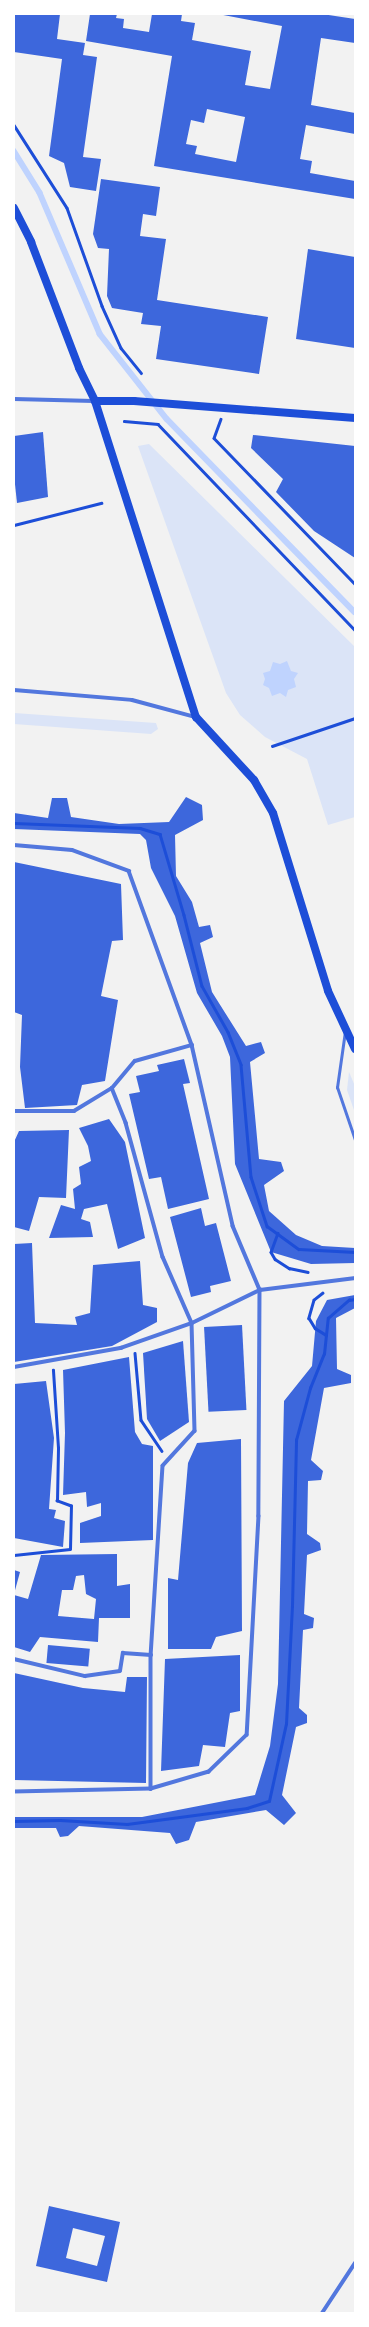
<!DOCTYPE html>
<style>
body{margin:0}
#map{position:relative;width:369px;height:2327px;overflow:hidden;background:#f2f2f2;font-family:"Work Sans",sans-serif}
div>[style]{position:absolute}
[style*='--x']{left:calc(var(--x)*1px);top:calc(var(--y)*1px);width:calc(var(--w)*1px);rotate:calc(var(--a)*1deg)}
.green>*{inset:0;background:#dbe4f7}
.water>*{inset:0;background:#bfd3fe}
.stream>*{height:5.5px;margin:-2.75px;padding:0 2.75px;transform-origin:2.75px;border-radius:2.75px;background:#bfd3fe}
.building>*{inset:0;background:#3d67dc;transform-origin:0 0}
.path>*{height:2.5px;margin:-1.25px;padding:0 1.25px;transform-origin:1.25px;border-radius:1.25px;background:#1d4ed8}
.service>*{height:3px;margin:-1.5px;padding:0 1.5px;transform-origin:1.5px;border-radius:1.5px;background:#5277de}
.pedestrian>*{height:3.5px;margin:-1.75px;padding:0 1.75px;transform-origin:1.75px;border-radius:1.75px;background:#5277de}
.minor>*{height:4px;margin:-2px;padding:0 2px;transform-origin:2px;border-radius:2px;background:#5277de}
.secondary>*{height:8px;margin:-4px;padding:0 4px;transform-origin:4px;border-radius:4px;background:#1d4ed8}
span{translate:-50% -50%;white-space:nowrap;text-align:center;line-height:1.15;-webkit-text-stroke:4px #fff;paint-order:stroke}
.frame{position:absolute;inset:0;border:15px solid #fff;pointer-events:none}
</style>
<div id="map">
<div class="green">
<div style="clip-path:polygon(149px 444px,355px 647px,355px 817px,328px 825px,307px 759px,265px 737px,240px 715px,226px 693px,138px 446px)"></div>
<div style="clip-path:polygon(14px 713px,156px 723px,158px 729px,151px 734px,14px 724px)"></div>
<div style="clip-path:polygon(349px 1072px,355px 1086px,355px 1113px,347px 1090px)"></div>
</div>
<div class="water">
<div style="clip-path:polygon(287px 661px,291px 671px,298px 673px,294px 679px,296px 687px,288px 690px,286px 697px,280px 693px,272px 696px,269px 688px,263px 685px,265px 679px,263px 673px,270px 671px,273px 662px,280px 664px)"></div>
</div>
<div class="stream">
<div style="--x:14;--y:151;--w:49;--a:58.2"></div>
<div style="--x:40;--y:193;--w:153;--a:66.9"></div>
<div style="--x:100;--y:334;--w:108;--a:51.8"></div>
<div style="--x:167;--y:419;--w:269;--a:45.8"></div>
</div>
<div class="building">
<div style="clip-path:polygon(14px 14px,60px 14px,57px 39px,85px 43px,83px 55px,97px 57px,83px 157px,101px 159px,96px 191px,70px 187px,64px 163px,49px 156px,62px 59px,14px 52px)"></div>
<div style="clip-path:polygon(evenodd,90px 14px,117px 14px,116px 18px,124px 19px,123px 28px,149px 32px,152px 14px,182px 14px,181px 21px,195px 23px,192px 40px,251px 51px,245px 85px,270px 89px,282px 26px,218px 14px,322px 14px,355px 19px,355px 43px,321px 38px,311px 105px,355px 113px,355px 134px,306px 125px,300px 159px,312px 161px,310px 173px,355px 181px,355px 199px,154px 166px,172px 56px,86px 41px,90px 14px,207px 109px,245px 117px,236px 162px,195px 154px,197px 146px,186px 144px,191px 120px,204px 123px,207px 109px)"></div>
<div style="clip-path:polygon(101px 179px,160px 187px,156px 216px,143px 214px,140px 236px,166px 239px,157px 300px,268px 317px,259px 374px,156px 359px,161px 326px,141px 324px,143px 313px,112px 308px,107px 296px,109px 249px,98px 248px,93px 234px)"></div>
<div style="clip-path:polygon(308px 249px,355px 257px,355px 348px,296px 339px)"></div>
<div style="clip-path:polygon(43px 432px,48px 497px,17px 503px,14px 475px,14px 436px)"></div>
<div style="clip-path:polygon(253px 435px,355px 446px,355px 558px,314px 531px,276px 492px,283px 479px,251px 448px)"></div>
<div style="clip-path:polygon(186px 797px,202px 805px,203px 820px,175px 835px,176px 876px,192px 902px,199px 927px,210px 925px,213px 937px,200px 943px,212px 992px,246px 1046px,261px 1042px,265px 1053px,250px 1062px,259px 1159px,281px 1162px,284px 1171px,264px 1185px,269px 1211px,296px 1235px,322px 1246px,355px 1248px,355px 1263px,311px 1264px,271px 1252px,235px 1164px,230px 1057px,222px 1036px,197px 993px,175px 916px,151px 868px,146px 840px,140px 834px,14px 829px,14px 813px,48px 818px,52px 798px,67px 798px,71px 817px,119px 824px,169px 822px)"></div>
<div style="clip-path:polygon(14px 862px,121px 884px,123px 940px,112px 941px,101px 996px,118px 1000px,105px 1081px,82px 1085px,77px 1105px,25px 1108px,20px 1067px,22px 1015px,14px 1012px)"></div>
<div style="clip-path:polygon(184px 1059px,190px 1083px,183px 1084px,209px 1199px,168px 1209px,161px 1177px,149px 1179px,129px 1094px,140px 1092px,136px 1076px,159px 1071px,157px 1065px)"></div>
<div style="clip-path:polygon(109px 1119px,125px 1142px,145px 1238px,118px 1249px,107px 1204px,84px 1209px,81px 1219px,90px 1222px,93px 1237px,49px 1238px,61px 1205px,75px 1209px,73px 1189px,81px 1184px,79px 1167px,91px 1161px,88px 1146px,79px 1128px)"></div>
<div style="clip-path:polygon(69px 1130px,66px 1198px,39px 1197px,29px 1231px,14px 1227px,14px 1142px,19px 1131px)"></div>
<div style="clip-path:polygon(201px 1208px,205px 1226px,216px 1223px,231px 1281px,210px 1286px,211px 1292px,191px 1297px,170px 1217px)"></div>
<div style="clip-path:polygon(32px 1243px,35px 1323px,77px 1325px,75px 1317px,90px 1313px,93px 1265px,140px 1261px,143px 1305px,157px 1308px,157px 1322px,112px 1346px,14px 1362px,14px 1244px)"></div>
<div style="clip-path:polygon(355px 1295px,355px 1308px,336px 1318px,337px 1369px,351px 1375px,351px 1383px,324px 1388px,311px 1460px,323px 1471px,321px 1480px,308px 1481px,307px 1534px,320px 1543px,321px 1550px,307px 1555px,304px 1614px,314px 1618px,313px 1628px,303px 1630px,299px 1708px,307px 1715px,307px 1723px,296px 1727px,282px 1795px,296px 1813px,284px 1825px,266px 1810px,196px 1822px,189px 1840px,176px 1844px,170px 1833px,79px 1826px,68px 1836px,60px 1837px,56px 1828px,14px 1828px,14px 1817px,142px 1817px,255px 1795px,270px 1746px,278px 1684px,284px 1401px,312px 1366px,316px 1321px,327px 1300px)"></div>
<div style="left:242px;top:1325px;width:85px;height:38px;rotate:87deg"></div>
<div style="clip-path:polygon(183px 1341px,189px 1422px,160px 1441px,147px 1419px,143px 1353px)"></div>
<div style="clip-path:polygon(129px 1357px,135px 1432px,142px 1444px,153px 1446px,153px 1540px,80px 1543px,80px 1523px,101px 1516px,101px 1503px,87px 1507px,86px 1492px,63px 1495px,65px 1433px,63px 1370px)"></div>
<div style="clip-path:polygon(46px 1381px,54px 1438px,49px 1509px,56px 1510px,54px 1518px,65px 1521px,63px 1547px,14px 1538px,14px 1384px)"></div>
<div style="clip-path:polygon(241px 1439px,242px 1631px,216px 1637px,211px 1649px,168px 1649px,168px 1578px,178px 1580px,188px 1463px,197px 1443px)"></div>
<div style="clip-path:polygon(evenodd,117px 1554px,117px 1586px,130px 1584px,130px 1618px,99px 1618px,98px 1642px,40px 1637px,30px 1652px,14px 1647px,14px 1595px,28px 1599px,41px 1555px,117px 1554px,84px 1575px,86px 1594px,96px 1599px,94px 1619px,58px 1616px,62px 1590px,73px 1590px,76px 1576px,84px 1575px)"></div>
<div style="clip-path:polygon(14px 1570px,20px 1572px,14px 1594px)"></div>
<div style="left:48px;top:1645px;width:42px;height:18px;rotate:5deg"></div>
<div style="clip-path:polygon(240px 1655px,240px 1711px,230px 1713px,225px 1747px,203px 1745px,199px 1766px,161px 1771px,165px 1659px)"></div>
<div style="clip-path:polygon(14px 1673px,83px 1688px,125px 1692px,127px 1677px,147px 1677px,146px 1783px,14px 1780px)"></div>
<div style="clip-path:polygon(evenodd,49px 2206px,120px 2222px,107px 2282px,36px 2266px,49px 2206px,73px 2228px,105px 2236px,97px 2266px,66px 2258px,73px 2228px)"></div>
</div>
<div class="path">
<div style="--x:14;--y:125;--w:98;--a:57.4"></div>
<div style="--x:67;--y:208;--w:104;--a:70.3"></div>
<div style="--x:102;--y:306;--w:46;--a:65.7"></div>
<div style="--x:121;--y:348;--w:32;--a:51"></div>
<div style="--x:221;--y:419;--w:20;--a:110"></div>
<div style="--x:214;--y:438;--w:203;--a:46"></div>
<div style="--x:124;--y:421;--w:34;--a:5"></div>
<div style="--x:158;--y:424;--w:285;--a:46.3"></div>
<div style="--x:14;--y:525;--w:90;--a:-14.2"></div>
<div style="--x:272;--y:746;--w:88;--a:-18.6"></div>
<div style="--x:14;--y:823;--w:126;--a:2.3"></div>
<div style="--x:140;--y:828;--w:21;--a:17"></div>
<div style="--x:160;--y:834;--w:84;--a:73.5"></div>
<div style="--x:184;--y:915;--w:73;--a:75.8"></div>
<div style="--x:202;--y:986;--w:53;--a:60.5"></div>
<div style="--x:228;--y:1032;--w:35;--a:68"></div>
<div style="--x:241;--y:1065;--w:112;--a:84.9"></div>
<div style="--x:251;--y:1177;--w:52;--a:71.9"></div>
<div style="--x:267;--y:1226;--w:39;--a:36"></div>
<div style="--x:299;--y:1249;--w:56;--a:3.1"></div>
<div style="--x:278;--y:1233;--w:20;--a:110"></div>
<div style="--x:271;--y:1252;--w:8;--a:60"></div>
<div style="--x:275;--y:1259;--w:17;--a:33"></div>
<div style="--x:289;--y:1268;--w:19;--a:12"></div>
<div style="--x:323;--y:1293;--w:11;--a:142"></div>
<div style="--x:314;--y:1300;--w:19;--a:106"></div>
<div style="--x:309;--y:1318;--w:12;--a:59"></div>
<div style="--x:315;--y:1328;--w:13;--a:32"></div>
<div style="--x:135;--y:1353;--w:67;--a:84.9"></div>
<div style="--x:141;--y:1420;--w:37;--a:56"></div>
<div style="--x:14;--y:1555;--w:56;--a:-6.1"></div>
<div style="--x:70;--y:1549;--w:43;--a:-88.7"></div>
<div style="--x:71;--y:1506;--w:15;--a:-160"></div>
<div style="--x:57;--y:1501;--w:53;--a:-88.9"></div>
<div style="--x:58;--y:1448;--w:78;--a:-93.7"></div>
<div style="--x:14;--y:1821;--w:46;--a:-1.2"></div>
<div style="--x:60;--y:1820;--w:67;--a:3.4"></div>
<div style="--x:127;--y:1824;--w:121;--a:-7.6"></div>
<div style="--x:247;--y:1808;--w:23;--a:-18"></div>
<div style="--x:269;--y:1801;--w:79;--a:-77.6"></div>
<div style="--x:286;--y:1724;--w:118;--a:-87.1"></div>
<div style="--x:292;--y:1606;--w:166;--a:-88.6"></div>
<div style="--x:296;--y:1440;--w:54;--a:-74.9"></div>
<div style="--x:310;--y:1388;--w:37;--a:-68"></div>
<div style="--x:324;--y:1354;--w:36;--a:-84"></div>
<div style="--x:328;--y:1318;--w:28;--a:-41"></div>
<div style="--x:349;--y:1300;--w:6;--a:-9"></div>
</div>
<div class="service">
<div style="--x:345;--y:1031;--w:57;--a:98.1"></div>
<div style="--x:337;--y:1087;--w:56;--a:71.2"></div>
</div>
<div class="pedestrian">
<div style="--x:14;--y:845;--w:58;--a:4.9"></div>
<div style="--x:72;--y:850;--w:61;--a:20.2"></div>
<div style="--x:129;--y:871;--w:185;--a:70.1"></div>
<div style="--x:192;--y:1045;--w:186;--a:77.2"></div>
<div style="--x:233;--y:1226;--w:69;--a:67.1"></div>
<div style="--x:260;--y:1290;--w:226;--a:90.3"></div>
<div style="--x:259;--y:1516;--w:219;--a:93.1"></div>
<div style="--x:247;--y:1735;--w:53;--a:135.8"></div>
<div style="--x:209;--y:1772;--w:60;--a:163.7"></div>
<div style="--x:151;--y:1789;--w:137;--a:178.7"></div>
<div style="--x:112;--y:1088;--w:38;--a:68"></div>
<div style="--x:126;--y:1123;--w:139;--a:74.6"></div>
<div style="--x:163;--y:1257;--w:72;--a:66.3"></div>
<div style="--x:192;--y:1323;--w:108;--a:88.4"></div>
<div style="--x:195;--y:1431;--w:47;--a:132.4"></div>
<div style="--x:163;--y:1466;--w:189;--a:93.6"></div>
<div style="--x:151;--y:1655;--w:134;--a:90"></div>
<div style="--x:14;--y:1111;--w:60;--a:0"></div>
<div style="--x:74;--y:1111;--w:44;--a:-31.2"></div>
<div style="--x:112;--y:1088;--w:35;--a:-50"></div>
<div style="--x:135;--y:1061;--w:59;--a:-15.7"></div>
<div style="--x:14;--y:1367;--w:109;--a:-10.1"></div>
<div style="--x:121;--y:1348;--w:75;--a:-19.4"></div>
<div style="--x:192;--y:1323;--w:76;--a:-25.9"></div>
<div style="--x:260;--y:1290;--w:96;--a:-7.2"></div>
<div style="--x:14;--y:1659;--w:73;--a:13.5"></div>
<div style="--x:85;--y:1676;--w:35;--a:-8"></div>
<div style="--x:120;--y:1671;--w:18;--a:-81"></div>
<div style="--x:123;--y:1653;--w:28;--a:4"></div>
</div>
<div class="minor">
<div style="--x:14;--y:399;--w:80;--a:1.4"></div>
<div style="--x:14;--y:690;--w:118;--a:4.8"></div>
<div style="--x:132;--y:700;--w:65;--a:15.1"></div>
<div style="--x:322;--y:2313;--w:60;--a:-56.6"></div>
</div>
<div class="secondary">
<div style="--x:14;--y:208;--w:38;--a:63"></div>
<div style="--x:31;--y:242;--w:135;--a:69.1"></div>
<div style="--x:79;--y:368;--w:37;--a:64"></div>
<div style="--x:95;--y:401;--w:332;--a:72.3"></div>
<div style="--x:196;--y:717;--w:86;--a:47.4"></div>
<div style="--x:254;--y:780;--w:38;--a:60"></div>
<div style="--x:273;--y:813;--w:186;--a:72.8"></div>
<div style="--x:328;--y:991;--w:64;--a:65"></div>
<div style="--x:95;--y:401;--w:39;--a:0"></div>
<div style="--x:134;--y:401;--w:222;--a:4.4"></div>
</div>
<div class="frame"></div>
</div>
